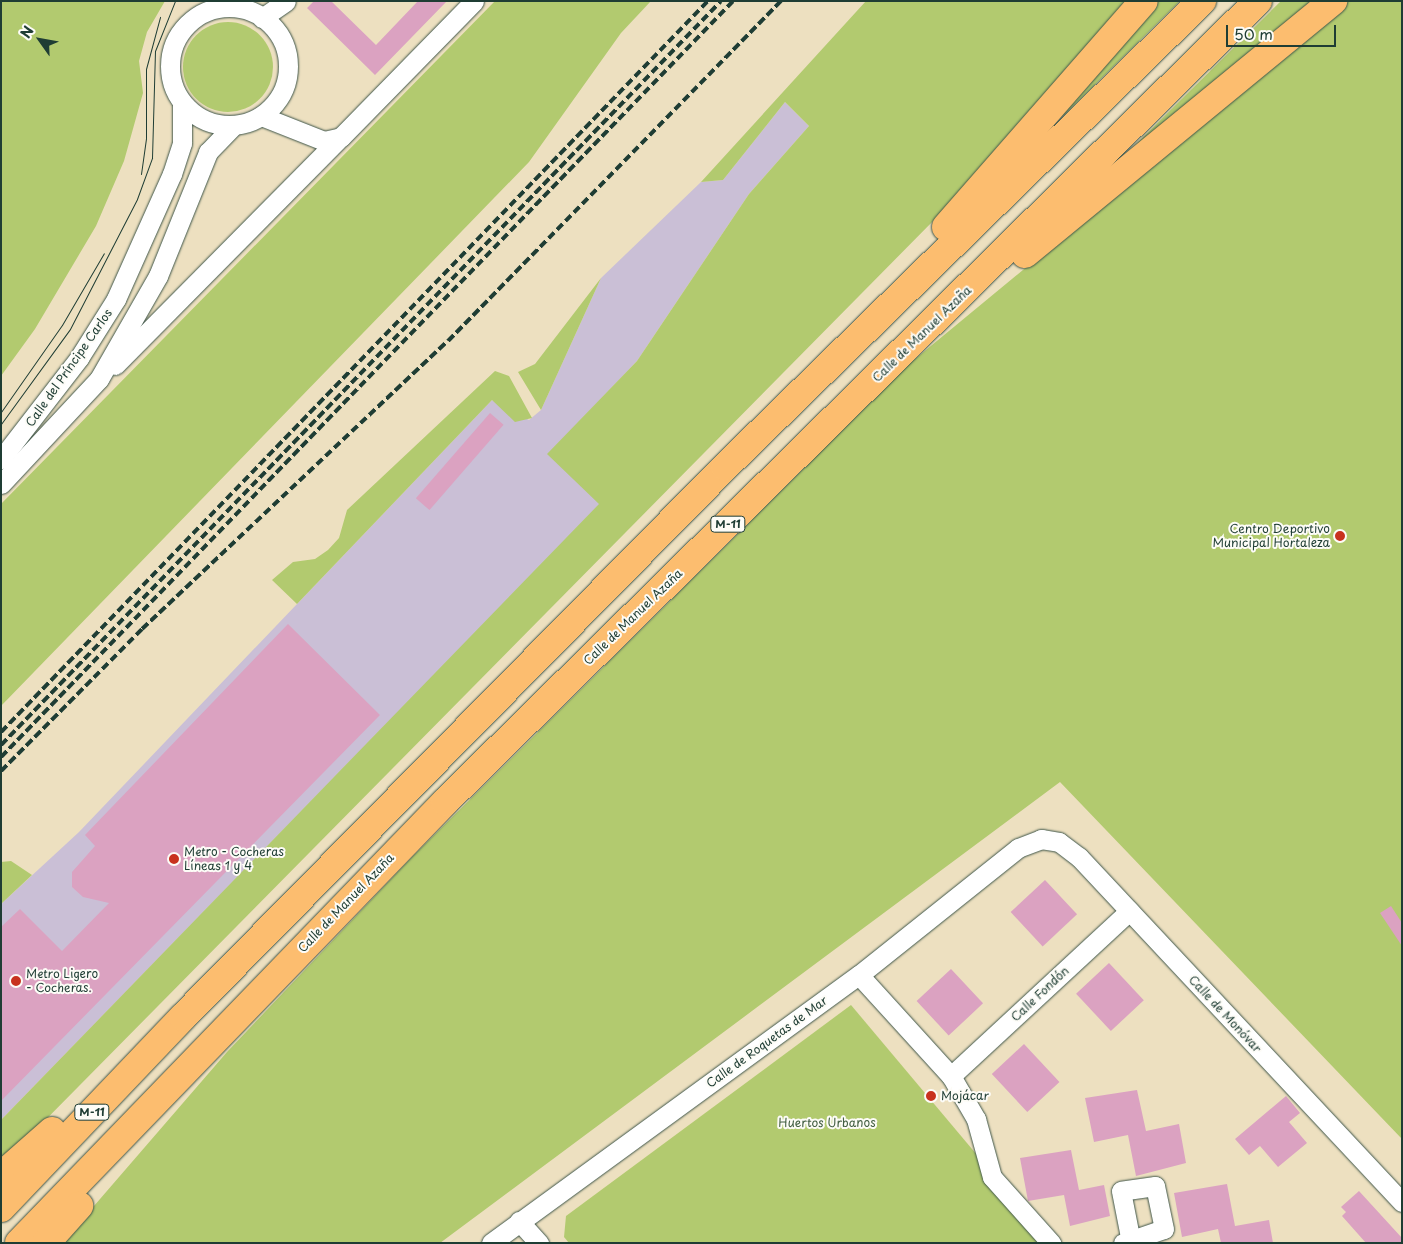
<!DOCTYPE html>
<meta charset="utf-8">
<style>
body{margin:0}
#map{position:relative;width:1403px;height:1244px;overflow:hidden;background:#ede0c0;font-family:"Playpen Sans",sans-serif}
div>[style]{position:absolute}
[style*='--x']{left:calc(var(--x)*1px);top:calc(var(--y)*1px);width:calc(var(--w)*1px);rotate:calc(var(--a)*1deg)}
.industrial>*{inset:0;background:#cabfd6}
.green>*{inset:0;background:#b2ca6f}
.round{border-radius:50%}
.building>*{inset:0;background:#dba2c1;transform-origin:0 0}
.roads{filter:drop-shadow(0 0 1px #3e5549) drop-shadow(0 0 1px #3e5549)}
.minor>*{height:19px;margin:-9.5px;padding:0 9.5px;transform-origin:9.5px;border-radius:9.5px;background:#fff}
.minor>.ring{margin:-9.5px;padding:0;box-sizing:content-box;background:none;border:19px solid #fff;border-radius:50%}
.highway>*{height:28px;margin:-14px;padding:0 14px;transform-origin:14px;border-radius:14px;background:#fcbd6f}
.tram>*{height:1px;margin:-0.5px;padding:0 0.5px;transform-origin:0.5px;border-radius:0.5px;background:#1f3d34}
.rail>*{height:4px;margin-top:-2px;transform-origin:0;background:repeating-linear-gradient(90deg,#1f3d34 0 8px,transparent 0 12px)}
.dots>*{width:14px;height:14px;translate:-50% -50%;box-sizing:border-box;border:2px solid #fdfcf7;border-radius:50%}
span{translate:-50% -50%;white-space:nowrap;text-align:center;line-height:1.15;-webkit-text-stroke:4px #fdfcf7;paint-order:stroke}
.shield-label span{padding:1px 4px;background:#fdfcf7;border:1px solid;border-radius:4px;-webkit-text-stroke-width:0}
.shield-label{font-size:11px;color:#1f3d34;font-weight:700}
.street-label{font-size:12px;color:#1f3d34}
.poi-label{font-size:12px;color:#1f3d34}
.right{translate:-100% -50%;text-align:right}
.left{translate:0 -50%;text-align:left}
.park-label{font-size:12px;color:#446043}
.frame{position:absolute;inset:0;border:2px solid #1f3d34;pointer-events:none}
.north{position:absolute;left:15px;top:15px;width:50px;height:50px;-webkit-text-stroke:4px #fdfcf7;paint-order:stroke;rotate:302deg;font-size:14px;font-weight:700;line-height:20px;text-align:center;color:#1f3d34}
.north::after{content:'';display:block;margin:auto;width:18px;height:22px;background:#1f3d34;clip-path:polygon(50% 0,100% 100%,50% 72%,0 100%)}
.scale{position:absolute;left:1226px;top:25px;width:110px;height:22px;box-sizing:border-box;border:2px solid #1f3d34;border-top:0;padding-left:6px;font-size:15px;line-height:18px;white-space:nowrap;color:#1f3d34;-webkit-text-stroke:4px #fdfcf7;paint-order:stroke}
</style>
<div id="map">
<div class="industrial">
<div style="clip-path:polygon(785px 102px,809px 126px,749px 194px,637px 361px,548px 454px,600px 504px,1px 1120px,1px 904px,79px 832px,492px 400px,529px 420px,541px 410px,601px 278px,701px 182px,723px 180px)"></div>
</div>
<div class="green">
<div style="clip-path:polygon(1px 1px,165px 1px,147px 32px,139px 61px,143px 93px,124px 161px,96px 226px,35px 329px,1px 376px)"></div>
<div style="clip-path:polygon(495px 1px,651px 1px,621px 33px,529px 162px,1px 706px,1px 504px)"></div>
<div style="clip-path:polygon(866px 1px,1133px 1px,938px 216px,1px 1165px,1px 1120px,599px 504px,547px 454px,637px 361px,749px 194px,809px 126px,785px 102px,723px 180px,701px 182px)"></div>
<div style="clip-path:polygon(1154px 1px,1180px 1px,1064px 115px,1052px 119px)"></div>
<div style="clip-path:polygon(1281px 1px,1323px 1px,1117px 163px)"></div>
<div style="clip-path:polygon(1349px 1px,1402px 1px,1402px 1139px,1060px 782px,440px 1243px,62px 1243px,227px 1052px,412px 857px,909px 364px)"></div>
<div class="round" style="left:183px;top:22px;width:90px;height:90px"></div>
<div style="clip-path:polygon(601px 278px,541px 410px,518px 372px,535px 364px)"></div>
<div style="clip-path:polygon(495px 371px,509px 376px,532px 418px,515px 422px,492px 400px,297px 604px,272px 580px,293px 562px,315px 559px,328px 550px,339px 538px,347px 510px)"></div>
<div style="clip-path:polygon(11px 861px,32px 875px,1px 904px,1px 862px)"></div>
<div style="clip-path:polygon(851px 1005px,1051px 1243px,569px 1243px,564px 1237px,566px 1216px)"></div>
</div>
<div class="building">
<div style="clip-path:polygon(314px 1px,331px 1px,376px 45px,418px 1px,447px 1px,375px 75px,307px 8px)"></div>
<div style="left:490px;top:413px;width:18px;height:113px;rotate:41deg"></div>
<div style="clip-path:polygon(288px 624px,380px 715px,1px 1101px,1px 927px,20px 909px,62px 951px,109px 903px,83px 897px,72px 887px,72px 872px,95px 846px,85px 835px)"></div>
<div style="left:1045px;top:880px;width:47px;height:47px;rotate:47deg"></div>
<div style="clip-path:polygon(1391px 906px,1402px 923px,1402px 946px,1380px 913px)"></div>
<div style="left:1109px;top:963px;width:51px;height:45px;rotate:47deg"></div>
<div style="left:951px;top:969px;width:47px;height:47px;rotate:47deg"></div>
<div style="left:1024px;top:1044px;width:52px;height:44px;rotate:47deg"></div>
<div style="clip-path:polygon(1137px 1090px,1146px 1131px,1179px 1124px,1186px 1163px,1136px 1176px,1128px 1135px,1094px 1142px,1085px 1098px)"></div>
<div style="clip-path:polygon(1286px 1096px,1300px 1113px,1289px 1122px,1307px 1143px,1278px 1167px,1260px 1146px,1249px 1155px,1235px 1139px)"></div>
<div style="clip-path:polygon(1071px 1150px,1079px 1190px,1104px 1185px,1110px 1216px,1070px 1226px,1064px 1195px,1028px 1201px,1020px 1158px)"></div>
<div style="clip-path:polygon(1227px 1184px,1235px 1226px,1269px 1220px,1273px 1243px,1221px 1243px,1218px 1229px,1182px 1237px,1174px 1193px)"></div>
<div style="clip-path:polygon(1359px 1191px,1402px 1238px,1402px 1243px,1366px 1243px,1342px 1216px,1346px 1212px,1341px 1207px)"></div>
</div>
<div class="roads">
<div class="minor">
<div class="ring" style="left:170px;top:7px;width:99px;height:99px"></div>
<div style="--x:262;--y:18;--w:29;--a:-35"></div>
<div style="--x:261;--y:116;--w:68;--a:21.6"></div>
<div style="--x:324;--y:141;--w:17;--a:-13"></div>
<div style="--x:341;--y:137;--w:190;--a:-45.6"></div>
<div style="--x:115;--y:365;--w:321;--a:-45.3"></div>
<div style="--x:1;--y:459;--w:128;--a:-52.3"></div>
<div style="--x:79;--y:358;--w:70;--a:-57.9"></div>
<div style="--x:116;--y:299;--w:137;--a:-65.9"></div>
<div style="--x:172;--y:174;--w:33;--a:-72"></div>
<div style="--x:182;--y:143;--w:40;--a:-90"></div>
<div style="--x:1;--y:484;--w:144;--a:-47"></div>
<div style="--x:99;--y:379;--w:119;--a:-60.2"></div>
<div style="--x:158;--y:276;--w:134;--a:-68"></div>
<div style="--x:208;--y:152;--w:37;--a:-46"></div>
<div style="--x:859;--y:975;--w:137;--a:47.7"></div>
<div style="--x:951;--y:1076;--w:50;--a:59.8"></div>
<div style="--x:976;--y:1119;--w:60;--a:74.6"></div>
<div style="--x:992;--y:1177;--w:89;--a:48.2"></div>
<div style="--x:951;--y:1076;--w:243;--a:-42.8"></div>
<div style="--x:519;--y:1221;--w:30;--a:48"></div>
<div style="--x:491;--y:1243;--w:455;--a:-36.1"></div>
<div style="--x:859;--y:975;--w:203;--a:-38.6"></div>
<div style="--x:1018;--y:848;--w:25;--a:-21"></div>
<div style="--x:1041;--y:839;--w:18;--a:9"></div>
<div style="--x:1059;--y:842;--w:25;--a:37"></div>
<div style="--x:1079;--y:857;--w:473;--a:46.9"></div>
<div style="--x:1123;--y:1243;--w:43;--a:-18.9"></div>
<div style="--x:1164;--y:1229;--w:44;--a:-101.8"></div>
<div style="--x:1155;--y:1186;--w:34;--a:172"></div>
<div style="--x:1121;--y:1191;--w:47;--a:78.9"></div>
</div>
<div class="highway">
<div style="--x:946;--y:227;--w:300;--a:-48.8"></div>
<div style="--x:1025;--y:254;--w:399;--a:-39.4"></div>
<div style="--x:1;--y:1176;--w:68;--a:-41.4"></div>
<div style="--x:1;--y:1208;--w:264;--a:-46.4"></div>
<div style="--x:183;--y:1017;--w:772;--a:-45.42"></div>
<div style="--x:725;--y:467;--w:667;--a:-44.33"></div>
<div style="--x:19;--y:1243;--w:613;--a:-45.99"></div>
<div style="--x:445;--y:802;--w:1141;--a:-44.57"></div>
<div style="--x:46;--y:1243;--w:50;--a:-48.3"></div>
</div>
</div>
<div class="tram">
<div style="--x:141;--y:174;--w:36;--a:-82"></div>
<div style="--x:146;--y:138;--w:69;--a:-90"></div>
<div style="--x:146;--y:69;--w:54;--a:-74.9"></div>
<div style="--x:1;--y:412;--w:106;--a:-55"></div>
<div style="--x:62;--y:325;--w:83;--a:-59.7"></div>
<div style="--x:1;--y:424;--w:117;--a:-54"></div>
<div style="--x:70;--y:329;--w:146;--a:-62.7"></div>
<div style="--x:137;--y:199;--w:44;--a:-69.9"></div>
<div style="--x:152;--y:158;--w:107;--a:-88.4"></div>
<div style="--x:155;--y:51;--w:54;--a:-68.2"></div>
</div>
<div class="rail">
<div style="--x:1;--y:732;--w:1017;--a:-45.96"></div>
<div style="--x:1;--y:745;--w:1035;--a:-45.94"></div>
<div style="--x:1;--y:757;--w:1052;--a:-45.92"></div>
<div style="--x:1;--y:771;--w:200;--a:-45.2"></div>
<div style="--x:142;--y:629;--w:420;--a:-43.3"></div>
<div style="--x:448;--y:341;--w:476;--a:-45.6"></div>
</div>
<div class="dots">
<div style="left:1340px;top:536px;background:#c8321e"></div>
<div style="left:174px;top:859px;background:#c8321e"></div>
<div style="left:16px;top:981px;background:#c8321e"></div>
<div style="left:931px;top:1096px;background:#c8321e"></div>
</div>
<div class="shield-label">
<span style="left:728px;top:524px">M-11</span>
<span style="left:92px;top:1112px">M-11</span>
</div>
<div class="street-label">
<span style="left:922px;top:334px;rotate:-44deg">Calle de Manuel Azaña</span>
<span style="left:69px;top:368px;rotate:-55deg">Calle del Príncipe Carlos</span>
<span style="left:633px;top:617px;rotate:-44deg">Calle de Manuel Azaña</span>
<span style="left:346px;top:903px;rotate:-46deg">Calle de Manuel Azaña</span>
<span style="left:1040px;top:994px;rotate:-43deg">Calle Fondón</span>
<span style="left:1225px;top:1014px;rotate:47deg">Calle de Monóvar</span>
<span style="left:767px;top:1042px;rotate:-36deg">Calle de Roquetas de Mar</span>
</div>
<div class="poi-label">
<span class="right" style="left:1330px;top:536px">Centro Deportivo<br>Municipal Hortaleza</span>
<span class="left" style="left:184px;top:859px">Metro - Cocheras<br>Líneas 1 y 4</span>
<span class="left" style="left:26px;top:981px">Metro Ligero<br>- Cocheras.</span>
<span class="left" style="left:941px;top:1096px">Mojácar</span>
</div>
<div class="park-label">
<span style="left:827px;top:1123px">Huertos Urbanos</span>
</div>
<div class="frame"></div>
<div class="north">N</div>
<div class="scale">50 m</div>
</div>
